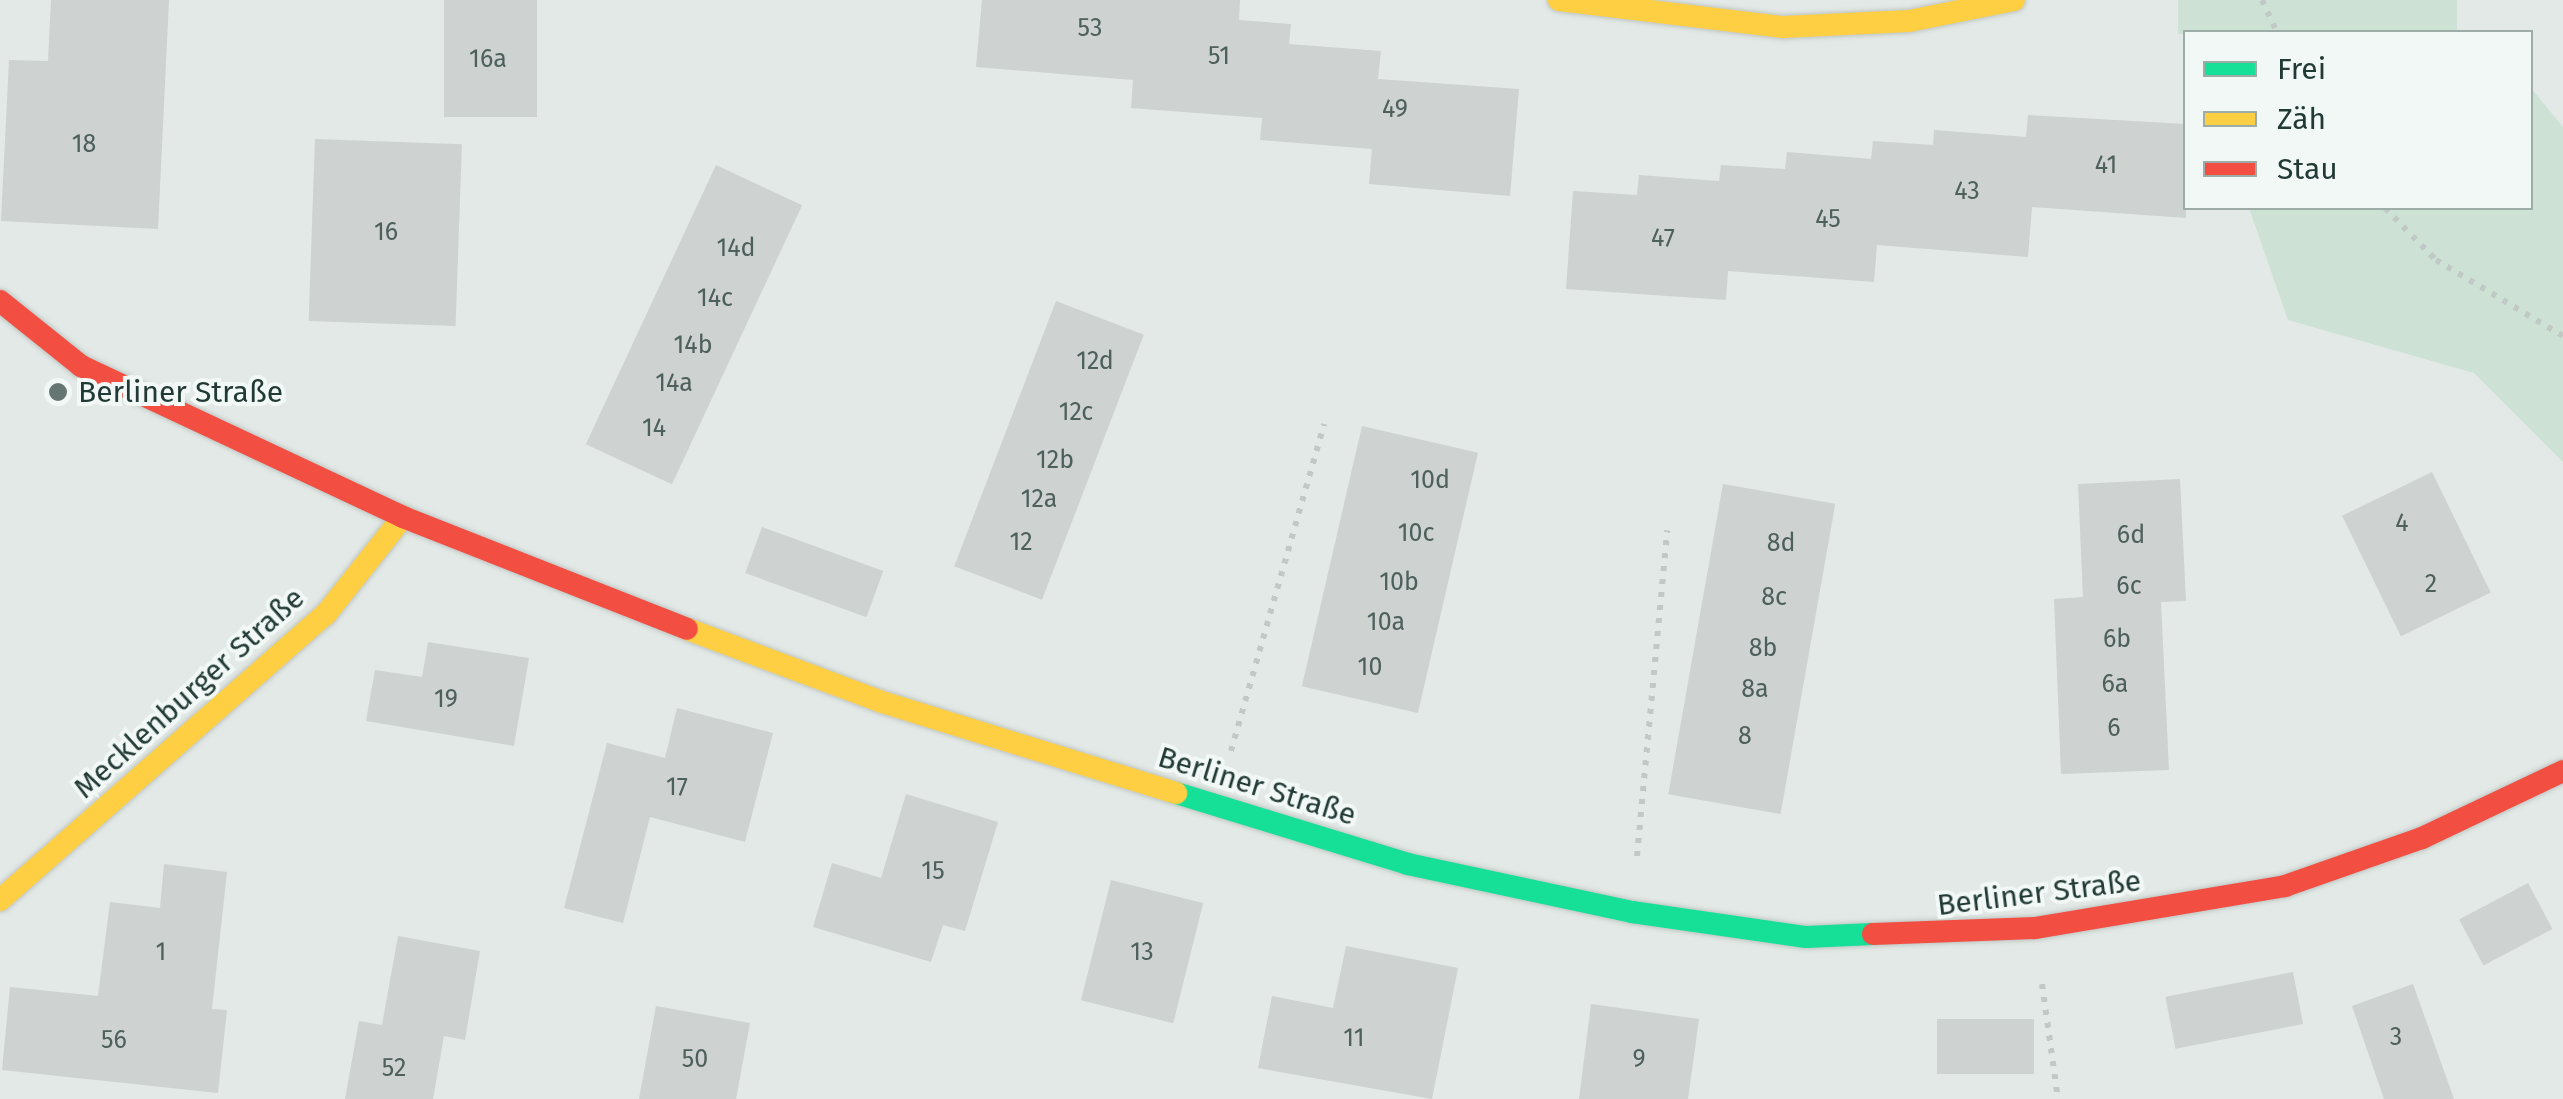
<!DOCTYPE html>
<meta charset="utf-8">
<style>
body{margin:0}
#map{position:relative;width:2563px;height:1099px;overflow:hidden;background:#e3e9e6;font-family:"Fira Sans",sans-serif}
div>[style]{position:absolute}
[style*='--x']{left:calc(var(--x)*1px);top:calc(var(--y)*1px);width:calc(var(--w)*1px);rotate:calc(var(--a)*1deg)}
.green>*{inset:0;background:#cde1d4;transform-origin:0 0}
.building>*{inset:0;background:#ced2d1;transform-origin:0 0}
.path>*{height:6px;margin-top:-3px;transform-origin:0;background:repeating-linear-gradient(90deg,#c0c9c5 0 5px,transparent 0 13px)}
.roads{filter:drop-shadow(0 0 2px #bfc6c3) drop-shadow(0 0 2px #bfc6c3)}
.fast>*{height:22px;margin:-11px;padding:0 11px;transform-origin:11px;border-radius:11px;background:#16e098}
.slow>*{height:22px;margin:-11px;padding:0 11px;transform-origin:11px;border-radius:11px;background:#ffcf43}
.jam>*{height:22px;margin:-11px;padding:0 11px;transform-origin:11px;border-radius:11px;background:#f24e42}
.dots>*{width:28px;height:28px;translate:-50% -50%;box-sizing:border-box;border:5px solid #f1f8f5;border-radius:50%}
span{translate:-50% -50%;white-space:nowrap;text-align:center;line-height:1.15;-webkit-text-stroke:8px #f1f8f5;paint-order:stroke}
.number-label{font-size:25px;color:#4d605c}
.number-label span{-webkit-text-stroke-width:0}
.poi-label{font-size:30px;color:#223a35}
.left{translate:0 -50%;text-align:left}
.street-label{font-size:30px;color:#223a35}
.legend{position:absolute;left:2183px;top:30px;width:350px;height:180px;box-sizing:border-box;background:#f1f8f5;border:2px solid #9eaca8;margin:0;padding:12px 18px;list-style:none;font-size:30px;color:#223a35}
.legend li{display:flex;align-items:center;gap:20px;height:50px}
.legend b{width:50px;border:2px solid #9eaca8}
</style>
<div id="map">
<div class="green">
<div style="left:2178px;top:0;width:279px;height:34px"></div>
<div style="clip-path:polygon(2531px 88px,2563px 127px,2563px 462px,2474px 373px,2288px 320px,2249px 208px,2530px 208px)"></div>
</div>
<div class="building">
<div style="clip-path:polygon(51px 0,169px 0,158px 229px,1px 221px,9px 60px,48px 61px)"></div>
<div style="left:444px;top:0;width:93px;height:117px"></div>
<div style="clip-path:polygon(982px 0,1240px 0,1239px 20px,1291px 24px,1289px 44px,1381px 51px,1378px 79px,1519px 89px,1510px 196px,1369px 184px,1372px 149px,1260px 140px,1262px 118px,1131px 108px,1133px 80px,976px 67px)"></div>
<div style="clip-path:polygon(2028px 115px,2186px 124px,2186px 218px,2032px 207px,2028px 257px,1877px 245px,1874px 282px,1728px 271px,1726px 300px,1566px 289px,1573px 191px,1637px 195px,1639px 175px,1719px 181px,1721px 165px,1785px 169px,1787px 152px,1871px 159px,1873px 141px,1933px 145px,1934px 130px,2026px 137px)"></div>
<div style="left:315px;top:139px;width:147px;height:182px;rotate:2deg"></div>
<div style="left:716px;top:165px;width:95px;height:308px;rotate:25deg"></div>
<div style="left:1056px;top:301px;width:94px;height:284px;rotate:21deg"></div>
<div style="left:1362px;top:426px;width:119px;height:267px;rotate:13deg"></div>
<div style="left:2432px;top:472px;width:134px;height:100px;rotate:64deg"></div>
<div style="clip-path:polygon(2180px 479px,2186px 601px,2161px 602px,2169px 770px,2061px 774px,2054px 599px,2083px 597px,2078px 484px)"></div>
<div style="left:1723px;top:484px;width:114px;height:315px;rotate:10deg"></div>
<div style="left:762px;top:527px;width:129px;height:49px;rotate:20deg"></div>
<div style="clip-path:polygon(428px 642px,529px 658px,514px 746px,366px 721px,375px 670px,422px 677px)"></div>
<div style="clip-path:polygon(677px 708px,773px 733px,745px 842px,650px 817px,623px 923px,564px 908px,607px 743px,665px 758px)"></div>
<div style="clip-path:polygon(906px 794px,998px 822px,965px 931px,943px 925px,931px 962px,813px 927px,832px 863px,881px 878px)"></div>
<div style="clip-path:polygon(164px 864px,227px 872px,212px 1009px,227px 1010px,218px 1093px,2px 1070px,10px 987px,98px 996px,110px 902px,160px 908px)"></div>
<div style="left:1111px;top:880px;width:95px;height:124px;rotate:14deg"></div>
<div style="left:2528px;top:883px;width:52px;height:78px;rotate:62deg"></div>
<div style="clip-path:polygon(398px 936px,480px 951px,465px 1040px,444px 1036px,433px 1099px,345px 1099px,359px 1021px,382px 1025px)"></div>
<div style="clip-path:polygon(1346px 946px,1458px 968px,1432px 1099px,1258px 1068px,1272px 996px,1333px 1008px)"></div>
<div style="left:2293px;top:972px;width:53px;height:130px;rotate:79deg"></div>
<div style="clip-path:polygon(2413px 984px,2454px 1099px,2384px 1099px,2352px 1006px)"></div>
<div style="clip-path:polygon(1591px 1004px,1699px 1019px,1688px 1099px,1579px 1099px)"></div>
<div style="clip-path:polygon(656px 1006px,750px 1023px,736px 1099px,639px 1099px)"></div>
<div style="left:1937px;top:1019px;width:97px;height:55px"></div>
</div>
<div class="path">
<div style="--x:2262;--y:0;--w:35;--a:65"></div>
<div style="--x:2385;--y:208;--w:73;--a:45.6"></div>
<div style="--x:2436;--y:260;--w:148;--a:30.9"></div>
<div style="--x:1231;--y:751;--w:340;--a:-74.1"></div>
<div style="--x:1637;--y:856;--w:327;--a:-84.7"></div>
<div style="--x:2042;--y:984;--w:116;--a:82.1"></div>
</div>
<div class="roads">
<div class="fast">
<div style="--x:1176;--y:793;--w:243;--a:17"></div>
<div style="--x:1408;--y:864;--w:229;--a:12.1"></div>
<div style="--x:1632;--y:912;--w:176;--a:8.2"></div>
<div style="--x:1806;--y:937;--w:67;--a:-2.6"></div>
</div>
<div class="slow">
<div style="--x:1559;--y:0;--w:226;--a:6.9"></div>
<div style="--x:1783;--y:27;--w:126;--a:-2.7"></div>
<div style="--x:1909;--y:21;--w:107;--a:-11.3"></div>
<div style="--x:687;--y:629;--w:208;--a:20.5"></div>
<div style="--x:882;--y:702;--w:308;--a:17.2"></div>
<div style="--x:0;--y:900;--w:434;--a:-41.3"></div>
<div style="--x:326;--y:614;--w:124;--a:-51.6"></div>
</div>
<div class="jam">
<div style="--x:0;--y:301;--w:104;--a:38.7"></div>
<div style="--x:81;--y:366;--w:356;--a:25.1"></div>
<div style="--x:403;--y:517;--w:305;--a:21.5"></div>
<div style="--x:1873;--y:934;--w:162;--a:-2.1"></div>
<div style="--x:2035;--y:928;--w:254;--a:-9.5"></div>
<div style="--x:2285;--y:886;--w:145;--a:-19.3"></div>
<div style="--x:2422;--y:838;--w:156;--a:-25.4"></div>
</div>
</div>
<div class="dots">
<div style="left:58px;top:392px;background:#667773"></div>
</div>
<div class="number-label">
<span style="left:1090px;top:28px">53</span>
<span style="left:1219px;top:56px">51</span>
<span style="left:488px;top:59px">16a</span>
<span style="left:1395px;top:109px">49</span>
<span style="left:84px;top:144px">18</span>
<span style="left:2106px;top:165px">41</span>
<span style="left:1967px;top:191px">43</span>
<span style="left:1828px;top:219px">45</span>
<span style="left:386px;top:232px">16</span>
<span style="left:1663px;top:238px">47</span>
<span style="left:736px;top:248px">14d</span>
<span style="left:715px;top:298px">14c</span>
<span style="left:693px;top:345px">14b</span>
<span style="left:1095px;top:361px">12d</span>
<span style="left:674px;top:383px">14a</span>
<span style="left:1076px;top:412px">12c</span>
<span style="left:654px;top:428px">14</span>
<span style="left:1055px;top:460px">12b</span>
<span style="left:1430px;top:480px">10d</span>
<span style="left:1039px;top:499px">12a</span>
<span style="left:2402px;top:523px">4</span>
<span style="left:1416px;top:533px">10c</span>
<span style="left:2131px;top:535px">6d</span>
<span style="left:1021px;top:542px">12</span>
<span style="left:1781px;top:543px">8d</span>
<span style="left:1399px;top:582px">10b</span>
<span style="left:2431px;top:584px">2</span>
<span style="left:2129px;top:586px">6c</span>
<span style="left:1774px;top:597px">8c</span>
<span style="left:1386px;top:622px">10a</span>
<span style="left:2117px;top:639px">6b</span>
<span style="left:1763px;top:648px">8b</span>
<span style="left:1370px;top:667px">10</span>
<span style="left:2115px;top:684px">6a</span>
<span style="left:1755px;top:689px">8a</span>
<span style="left:446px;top:699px">19</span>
<span style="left:2114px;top:728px">6</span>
<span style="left:1745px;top:736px">8</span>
<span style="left:677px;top:787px">17</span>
<span style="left:933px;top:871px">15</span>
<span style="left:161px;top:952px">1</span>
<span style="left:1142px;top:952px">13</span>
<span style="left:2396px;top:1037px">3</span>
<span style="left:1354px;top:1038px">11</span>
<span style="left:114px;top:1040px">56</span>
<span style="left:695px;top:1059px">50</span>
<span style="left:1639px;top:1059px">9</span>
<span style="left:394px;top:1068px">52</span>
</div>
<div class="poi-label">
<span class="left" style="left:78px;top:392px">Berliner Straße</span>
</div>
<div class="street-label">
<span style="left:189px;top:693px;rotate:-42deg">Mecklenburger Straße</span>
<span style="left:1257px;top:786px;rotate:17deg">Berliner Straße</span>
<span style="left:2039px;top:893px;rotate:-7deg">Berliner Straße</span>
</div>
<ul class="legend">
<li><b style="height:12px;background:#16e098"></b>Frei</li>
<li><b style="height:12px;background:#ffcf43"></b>Zäh</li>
<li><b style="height:12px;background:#f24e42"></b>Stau</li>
</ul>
</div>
